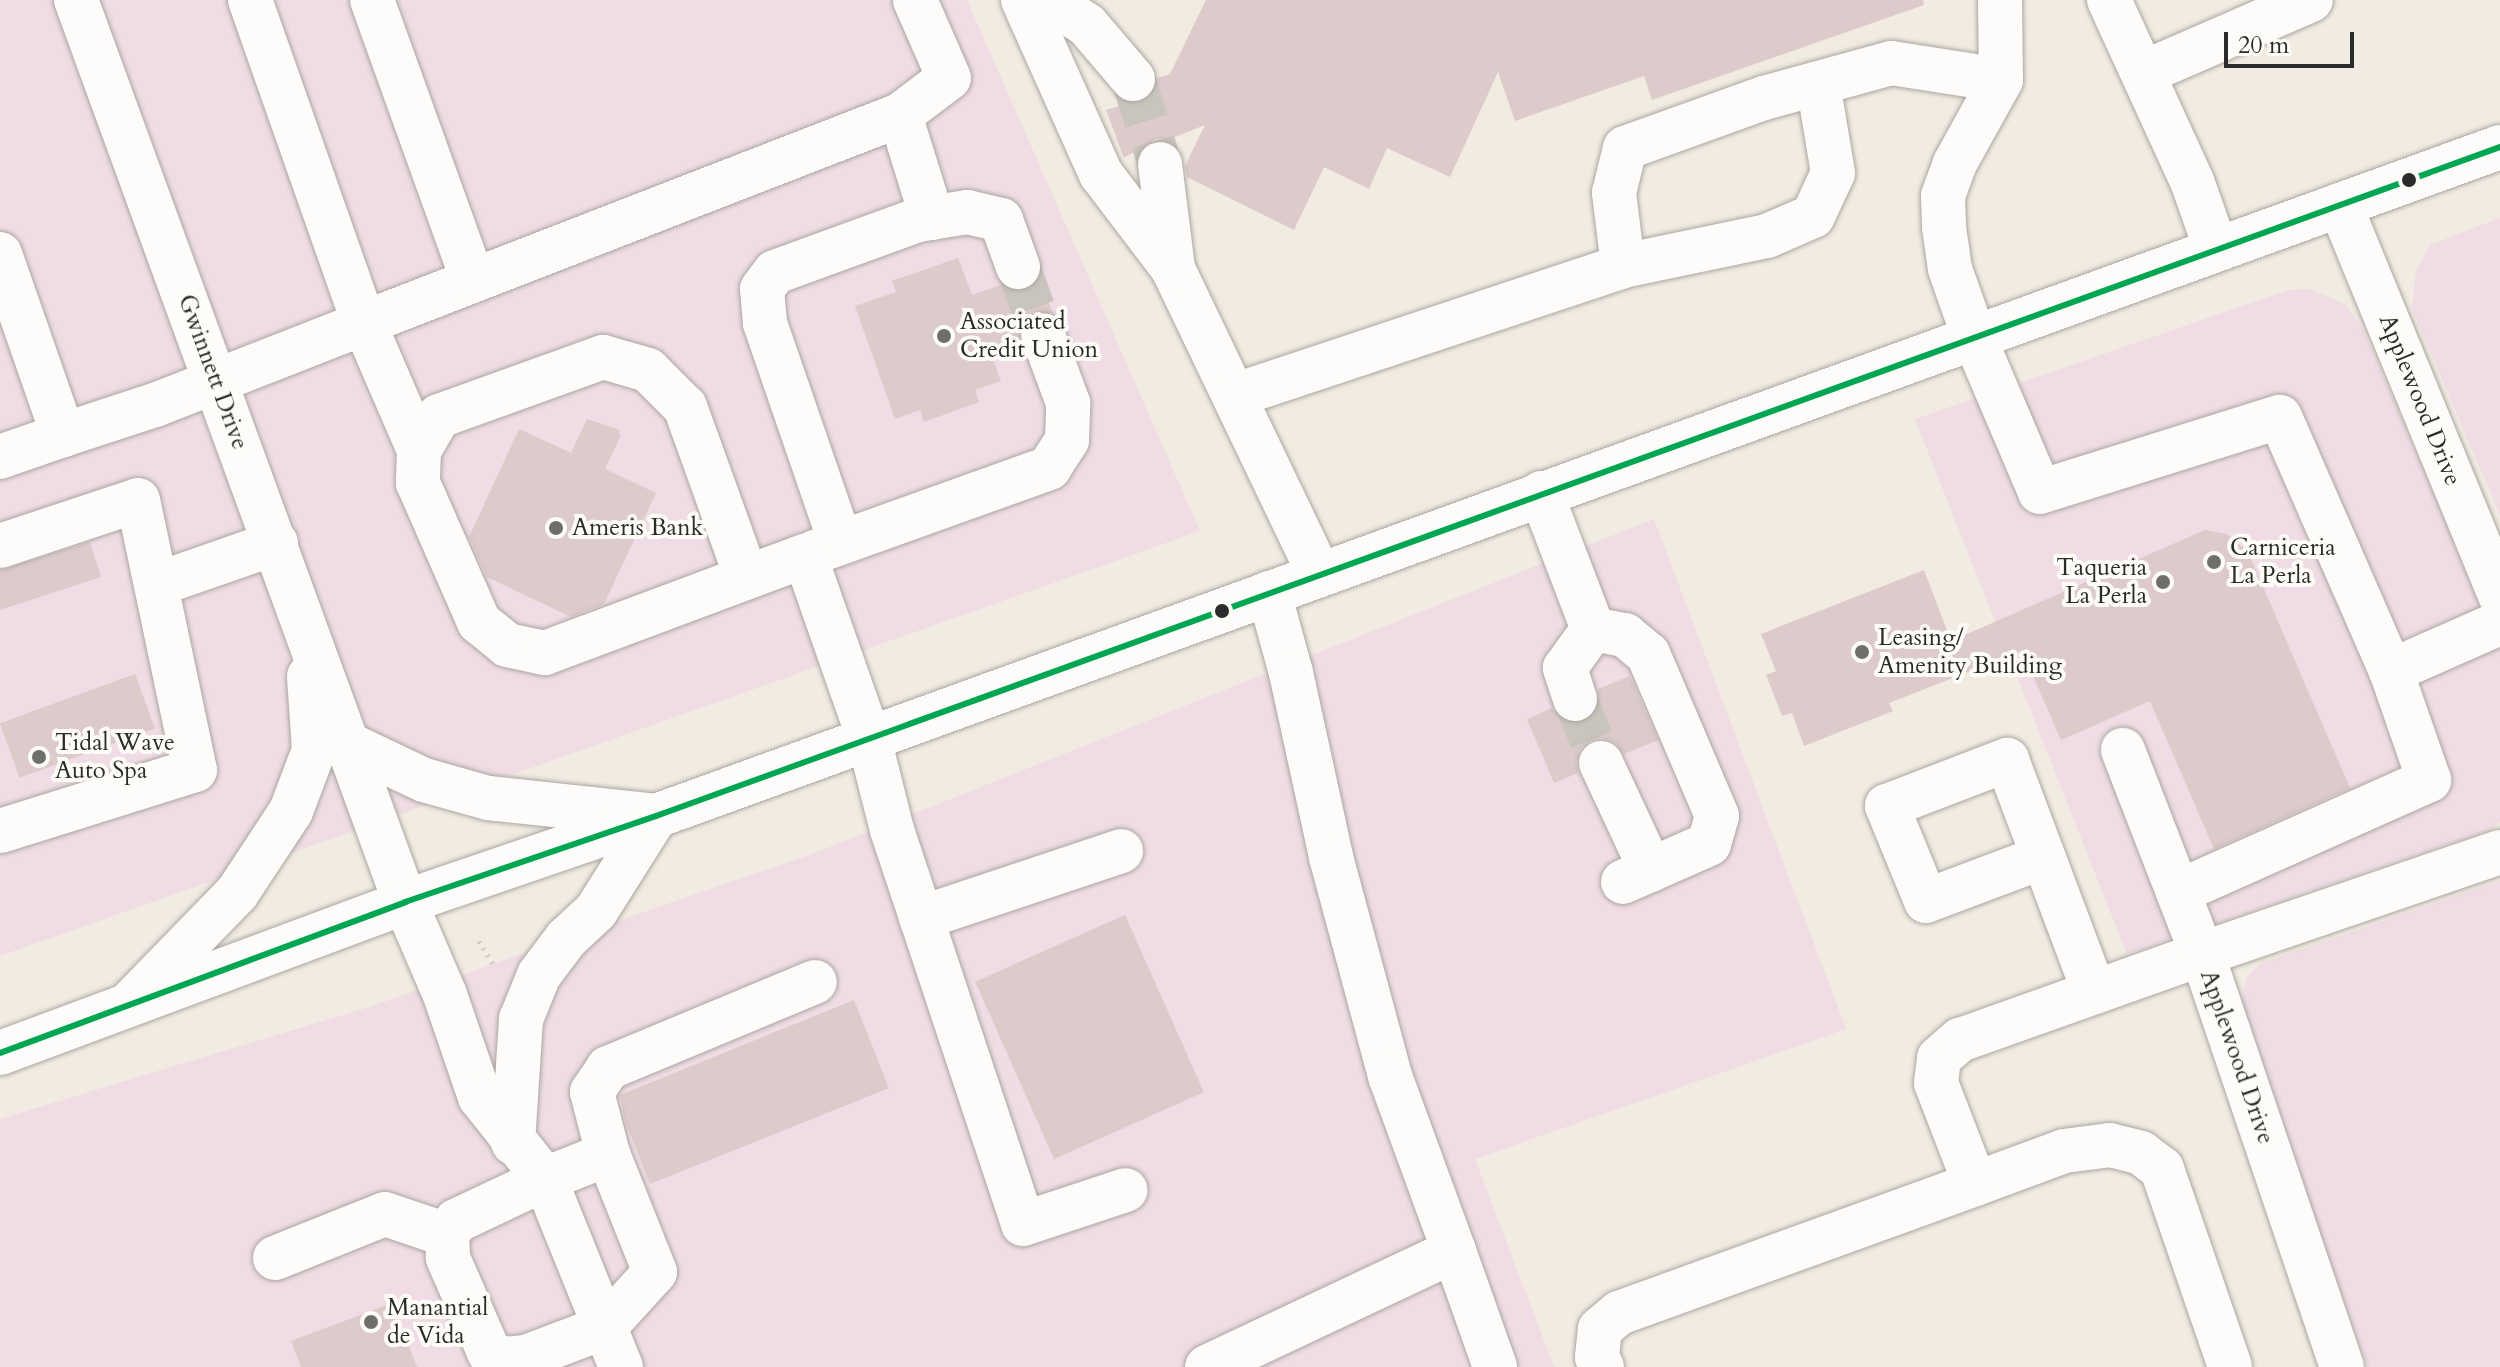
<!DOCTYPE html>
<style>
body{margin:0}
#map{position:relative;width:2500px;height:1367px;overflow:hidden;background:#f1ebe1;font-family:Cardo,serif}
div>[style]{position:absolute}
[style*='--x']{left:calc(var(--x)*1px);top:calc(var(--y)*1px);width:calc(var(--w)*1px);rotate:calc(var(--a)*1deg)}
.built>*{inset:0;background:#efdce5}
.building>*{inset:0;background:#ddcaca;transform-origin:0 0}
.minor-tunnel>*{height:44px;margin-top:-22px;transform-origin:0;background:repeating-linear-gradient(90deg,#c9c5bd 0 44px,transparent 0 66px)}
.path>*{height:5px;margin-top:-2.5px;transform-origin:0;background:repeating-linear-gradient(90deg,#cccbc8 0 2px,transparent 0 8px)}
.roads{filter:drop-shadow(0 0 2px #aaa6a1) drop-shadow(0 0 2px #aaa6a1)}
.minor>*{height:44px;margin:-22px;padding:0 22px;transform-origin:22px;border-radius:22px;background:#fdfcfa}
.major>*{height:44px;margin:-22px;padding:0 22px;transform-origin:22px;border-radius:22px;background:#fdfcfa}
.bus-1>*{height:6px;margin:-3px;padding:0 3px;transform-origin:3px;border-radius:3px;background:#00a651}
.dots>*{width:22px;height:22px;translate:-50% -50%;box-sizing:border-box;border:4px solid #fdfcf7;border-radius:50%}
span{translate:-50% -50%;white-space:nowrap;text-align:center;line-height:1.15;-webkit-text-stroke:8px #fdfcf7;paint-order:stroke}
.poi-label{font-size:24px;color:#2b2b2b}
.left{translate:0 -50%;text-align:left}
.right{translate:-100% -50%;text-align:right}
.street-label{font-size:24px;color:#2b2b2b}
.scale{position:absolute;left:2224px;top:32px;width:130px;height:36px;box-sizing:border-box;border:4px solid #2b2b2b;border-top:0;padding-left:10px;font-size:24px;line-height:28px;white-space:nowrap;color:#2b2b2b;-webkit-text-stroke:6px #fdfcf7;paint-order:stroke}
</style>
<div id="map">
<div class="built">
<div style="clip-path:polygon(0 0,967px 0,1200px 531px,0 956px)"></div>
<div style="clip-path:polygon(2500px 218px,2500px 515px,2412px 309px,2416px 271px,2430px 245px)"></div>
<div style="clip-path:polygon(2309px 289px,2345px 304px,2363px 329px,2500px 647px,2500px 822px,2492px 829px,2127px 954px,1915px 419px,2289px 290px)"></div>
<div style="clip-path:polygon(1654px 519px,1846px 1029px,1475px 1159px,1554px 1367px,0 1367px,0 1119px,366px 1008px,815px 853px)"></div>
<div style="clip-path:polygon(2500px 881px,2500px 1367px,2368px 1367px,2243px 1024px,2239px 1003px,2248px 976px,2262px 963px)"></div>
</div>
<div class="building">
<div style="clip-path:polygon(1206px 0,1923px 0,1924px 5px,1652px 100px,1644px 76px,1515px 121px,1498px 72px,1450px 177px,1387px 148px,1369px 189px,1324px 167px,1294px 230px,1187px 177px,1185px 166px,1205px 125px,1167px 140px,1156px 139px,1124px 158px,1106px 110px,1150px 97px,1157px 78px,1170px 74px)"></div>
<div style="clip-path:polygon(958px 258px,972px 295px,1001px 285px,1013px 291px,1026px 291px,1040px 277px,1053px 313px,1034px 312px,1023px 320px,1019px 337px,989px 348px,1001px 381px,975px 390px,979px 402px,924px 422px,920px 410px,895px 419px,855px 306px,896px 292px,892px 281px)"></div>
<div style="clip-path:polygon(587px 419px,620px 430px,618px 434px,621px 435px,605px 469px,656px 493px,604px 604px,571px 617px,487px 577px,469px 537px,519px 429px,571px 453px)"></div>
<div style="clip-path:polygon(2205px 530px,2227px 534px,2248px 552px,2350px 788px,2214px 849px,2150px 701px,2061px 740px,2022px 651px,1889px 703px,1893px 711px,1804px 746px,1792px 713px,1782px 716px,1766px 675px,1776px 671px,1761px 634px,1924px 570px,1951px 641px)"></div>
<div style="clip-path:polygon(90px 542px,101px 577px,0 610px,0 570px)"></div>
<div style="left:135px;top:674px;width:58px;height:144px;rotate:70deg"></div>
<div style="clip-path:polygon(1630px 676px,1658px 740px,1624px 754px,1615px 742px,1602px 738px,1591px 740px,1580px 749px,1576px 762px,1578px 773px,1554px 783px,1527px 719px,1552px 708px,1569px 723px,1583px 722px,1593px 716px,1599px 705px,1598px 689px)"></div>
<div style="left:1125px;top:915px;width:194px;height:164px;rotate:66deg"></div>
<div style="clip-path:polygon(854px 1000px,889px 1088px,650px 1184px,625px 1121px,620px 1095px)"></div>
<div style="clip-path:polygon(392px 1303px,417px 1367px,301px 1367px,291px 1341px)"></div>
</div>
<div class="minor-tunnel">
<div style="--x:1133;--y:79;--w:89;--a:72.4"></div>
<div style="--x:1018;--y:267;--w:72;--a:69.8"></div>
<div style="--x:1575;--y:699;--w:69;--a:67.9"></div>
</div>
<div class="path">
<div style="--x:479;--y:941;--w:29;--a:59"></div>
</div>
<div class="roads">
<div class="minor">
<div style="--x:76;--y:0;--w:960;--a:69.96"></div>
<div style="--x:405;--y:902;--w:101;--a:66.7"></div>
<div style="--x:445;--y:995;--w:108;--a:71.1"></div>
<div style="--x:480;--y:1097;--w:105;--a:51.6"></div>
<div style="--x:545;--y:1179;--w:203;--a:68"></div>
<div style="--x:250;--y:0;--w:343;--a:70.6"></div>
<div style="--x:364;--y:323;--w:575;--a:-21.21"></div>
<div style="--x:900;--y:115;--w:61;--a:-37.1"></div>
<div style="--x:949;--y:78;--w:85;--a:-113.6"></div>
<div style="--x:372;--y:0;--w:298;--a:70.2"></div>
<div style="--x:1023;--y:0;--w:191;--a:65.9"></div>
<div style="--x:1101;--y:174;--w:119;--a:52.8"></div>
<div style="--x:1173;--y:269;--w:338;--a:64.4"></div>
<div style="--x:1048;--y:0;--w:46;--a:32.7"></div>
<div style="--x:1087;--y:25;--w:71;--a:49.6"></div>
<div style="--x:2000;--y:0;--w:80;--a:89.3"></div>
<div style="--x:2001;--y:80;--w:95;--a:119"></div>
<div style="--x:1955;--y:163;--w:35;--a:110"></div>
<div style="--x:1943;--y:196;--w:31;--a:88"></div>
<div style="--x:1944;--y:227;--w:42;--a:81.9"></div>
<div style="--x:1950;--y:269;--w:72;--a:70.6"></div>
<div style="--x:1974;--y:337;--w:168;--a:66.9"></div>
<div style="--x:2040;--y:492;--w:251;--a:-17.4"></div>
<div style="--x:2280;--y:417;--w:277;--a:66.4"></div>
<div style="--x:2391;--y:671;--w:119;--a:-23.8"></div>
<div style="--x:2109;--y:0;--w:199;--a:65.4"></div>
<div style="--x:2192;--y:181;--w:72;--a:70.6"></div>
<div style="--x:2143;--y:73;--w:183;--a:-23.5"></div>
<div style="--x:900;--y:115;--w:108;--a:72.7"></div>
<div style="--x:1160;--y:164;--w:106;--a:82.9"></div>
<div style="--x:2340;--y:205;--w:422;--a:67.7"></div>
<div style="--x:0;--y:254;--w:192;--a:70.8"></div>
<div style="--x:63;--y:435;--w:67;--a:160.8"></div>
<div style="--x:1623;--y:266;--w:147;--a:-11.8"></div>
<div style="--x:1767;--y:236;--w:50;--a:-23.5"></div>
<div style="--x:1813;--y:216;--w:47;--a:-65.1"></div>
<div style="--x:1833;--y:173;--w:91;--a:-99.5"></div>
<div style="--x:1236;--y:395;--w:408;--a:-18.4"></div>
<div style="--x:1623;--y:266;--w:74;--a:-97"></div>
<div style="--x:1614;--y:193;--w:46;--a:-76.3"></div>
<div style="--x:1625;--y:148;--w:148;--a:-19.8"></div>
<div style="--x:1764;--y:98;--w:132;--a:-15.4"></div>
<div style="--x:1891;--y:63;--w:111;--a:8.8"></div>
<div style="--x:63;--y:435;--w:97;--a:-18.1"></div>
<div style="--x:155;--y:405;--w:225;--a:-21.4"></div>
<div style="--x:364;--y:323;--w:138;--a:66.6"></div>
<div style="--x:1541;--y:493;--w:146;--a:69.1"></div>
<div style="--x:1593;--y:629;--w:33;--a:11"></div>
<div style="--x:1625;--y:635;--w:30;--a:40"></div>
<div style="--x:1648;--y:654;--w:176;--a:66.9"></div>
<div style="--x:1717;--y:816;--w:29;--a:106"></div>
<div style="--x:1709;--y:844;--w:94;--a:156.2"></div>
<div style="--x:840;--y:541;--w:231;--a:-109"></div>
<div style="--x:765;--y:323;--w:34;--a:-95"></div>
<div style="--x:762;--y:289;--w:21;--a:-53"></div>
<div style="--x:775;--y:272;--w:152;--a:-20"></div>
<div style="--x:918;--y:220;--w:50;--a:-9.3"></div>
<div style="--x:967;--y:212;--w:35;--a:13"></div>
<div style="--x:1001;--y:220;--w:50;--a:70.1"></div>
<div style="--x:0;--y:546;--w:145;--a:-18.4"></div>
<div style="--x:138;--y:500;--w:276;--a:78.1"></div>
<div style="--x:195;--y:770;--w:204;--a:162.6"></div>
<div style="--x:815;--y:552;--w:249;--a:-19.7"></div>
<div style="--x:1049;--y:468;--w:33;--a:-57"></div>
<div style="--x:1067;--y:440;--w:37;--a:-88"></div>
<div style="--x:1068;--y:403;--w:72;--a:-110.2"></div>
<div style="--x:746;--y:576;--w:180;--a:-109.8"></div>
<div style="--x:685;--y:407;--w:52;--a:-135"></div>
<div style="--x:648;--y:370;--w:47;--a:-163.9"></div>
<div style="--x:603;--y:357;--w:174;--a:160.2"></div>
<div style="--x:439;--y:416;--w:39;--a:120"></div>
<div style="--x:419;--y:450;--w:33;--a:92"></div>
<div style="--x:418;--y:483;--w:152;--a:66.3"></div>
<div style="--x:479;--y:622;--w:36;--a:39"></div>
<div style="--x:507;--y:645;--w:39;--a:12"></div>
<div style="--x:545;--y:653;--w:278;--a:-20.5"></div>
<div style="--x:805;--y:556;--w:194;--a:70.7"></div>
<div style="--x:869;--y:739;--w:94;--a:75.8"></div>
<div style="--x:892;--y:830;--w:415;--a:71.6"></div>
<div style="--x:1023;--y:1224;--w:108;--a:-18.3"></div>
<div style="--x:158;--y:584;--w:125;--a:-19.2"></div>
<div style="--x:1269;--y:593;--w:83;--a:74.6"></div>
<div style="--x:1291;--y:673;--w:188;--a:77.7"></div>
<div style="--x:1331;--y:857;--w:227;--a:74.9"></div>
<div style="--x:1390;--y:1076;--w:186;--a:69.9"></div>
<div style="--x:1575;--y:699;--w:33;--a:-108"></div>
<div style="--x:1565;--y:668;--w:48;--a:-54.3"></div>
<div style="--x:350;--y:745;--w:82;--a:25.3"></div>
<div style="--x:424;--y:780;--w:66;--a:15.7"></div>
<div style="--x:488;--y:798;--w:169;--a:6.1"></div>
<div style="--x:656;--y:816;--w:112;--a:122.3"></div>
<div style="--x:596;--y:911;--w:41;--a:137"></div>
<div style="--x:566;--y:939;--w:45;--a:126.9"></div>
<div style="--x:539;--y:975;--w:48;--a:112.2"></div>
<div style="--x:521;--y:1019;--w:124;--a:93.7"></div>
<div style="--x:1601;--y:763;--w:118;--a:65"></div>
<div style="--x:2043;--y:857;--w:125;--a:159.4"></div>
<div style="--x:1926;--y:901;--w:103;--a:-112.3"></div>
<div style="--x:1887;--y:806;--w:129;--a:-21"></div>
<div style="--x:2007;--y:760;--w:248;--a:69.4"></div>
<div style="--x:2178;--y:892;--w:275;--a:-24"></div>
<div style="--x:2429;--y:780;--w:115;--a:-109.2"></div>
<div style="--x:921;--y:918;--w:211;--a:-18.5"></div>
<div style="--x:129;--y:1004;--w:155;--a:-45.8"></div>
<div style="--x:237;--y:893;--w:98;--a:-56.6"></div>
<div style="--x:291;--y:811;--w:65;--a:-69.3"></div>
<div style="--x:314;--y:750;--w:74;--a:-93.9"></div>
<div style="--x:608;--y:1154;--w:127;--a:68.3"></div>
<div style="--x:655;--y:1272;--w:74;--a:132.3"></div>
<div style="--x:605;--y:1327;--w:85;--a:159.2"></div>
<div style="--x:526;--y:1357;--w:22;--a:175"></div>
<div style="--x:504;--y:1359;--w:17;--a:-155"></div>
<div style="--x:489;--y:1352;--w:103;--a:-113.6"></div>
<div style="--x:448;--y:1258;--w:23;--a:-92"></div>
<div style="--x:447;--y:1235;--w:17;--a:-57"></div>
<div style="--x:456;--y:1221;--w:98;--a:-25.3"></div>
<div style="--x:545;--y:1179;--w:68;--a:-21.6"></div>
<div style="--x:608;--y:1154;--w:64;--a:-104.5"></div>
<div style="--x:592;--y:1092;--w:29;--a:-56"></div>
<div style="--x:608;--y:1068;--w:224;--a:-22.6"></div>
<div style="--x:1975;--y:1184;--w:95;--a:-20.3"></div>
<div style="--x:2064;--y:1151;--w:46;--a:-7.4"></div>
<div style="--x:2110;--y:1145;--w:32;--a:14"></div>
<div style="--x:2141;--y:1153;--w:26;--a:37"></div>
<div style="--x:2162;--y:1169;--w:209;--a:71"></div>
<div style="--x:275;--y:1258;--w:118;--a:-21.8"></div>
<div style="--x:385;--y:1214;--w:65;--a:18.7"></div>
<div style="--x:1207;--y:1367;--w:273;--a:-25.2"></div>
<div style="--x:1454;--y:1251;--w:123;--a:70.5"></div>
<div style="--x:1602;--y:1367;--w:11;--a:-117"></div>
<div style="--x:1597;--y:1357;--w:28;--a:-84"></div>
<div style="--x:1600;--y:1329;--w:25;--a:-40"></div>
<div style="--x:1619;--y:1313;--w:379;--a:-19.9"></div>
<div style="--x:1975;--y:1184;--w:108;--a:-111.1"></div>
<div style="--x:1936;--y:1083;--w:25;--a:-83"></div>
<div style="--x:1939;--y:1058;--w:28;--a:-41"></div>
<div style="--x:1960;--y:1040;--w:257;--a:-19.6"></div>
<div style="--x:2202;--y:954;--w:219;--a:-111.2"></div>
<div style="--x:2342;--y:1367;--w:436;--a:-108.7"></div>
<div style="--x:2202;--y:954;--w:315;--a:-18.9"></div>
</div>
<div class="major">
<div style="--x:0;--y:1053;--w:432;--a:-20.4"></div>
<div style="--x:405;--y:902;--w:265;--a:-18.9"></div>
<div style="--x:656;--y:816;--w:1962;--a:-19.94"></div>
</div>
</div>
<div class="bus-1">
<div style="--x:0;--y:1053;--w:432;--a:-20.4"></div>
<div style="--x:405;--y:902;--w:265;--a:-18.9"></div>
<div style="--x:656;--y:816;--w:1962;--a:-19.94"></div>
</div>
<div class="dots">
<div style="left:2409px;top:180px;background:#2b2b2b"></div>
<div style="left:944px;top:336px;background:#706e6b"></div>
<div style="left:556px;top:528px;background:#706e6b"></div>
<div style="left:2214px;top:562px;background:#706e6b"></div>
<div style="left:2163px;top:582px;background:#706e6b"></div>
<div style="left:1222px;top:611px;background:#2b2b2b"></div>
<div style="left:1862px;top:652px;background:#706e6b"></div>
<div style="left:39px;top:757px;background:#706e6b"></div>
<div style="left:371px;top:1322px;background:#706e6b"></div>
</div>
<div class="poi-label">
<span class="left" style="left:960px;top:336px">Associated<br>Credit Union</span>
<span class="left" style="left:572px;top:528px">Ameris Bank</span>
<span class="left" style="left:2230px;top:562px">Carniceria<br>La Perla</span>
<span class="right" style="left:2147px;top:582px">Taqueria<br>La Perla</span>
<span class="left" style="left:1878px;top:652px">Leasing/<br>Amenity Building</span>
<span class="left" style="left:55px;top:757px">Tidal Wave<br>Auto Spa</span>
<span class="left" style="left:387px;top:1322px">Manantial<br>de Vida</span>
</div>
<div class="street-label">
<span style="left:213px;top:372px;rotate:70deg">Gwinnett Drive</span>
<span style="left:2420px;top:400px;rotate:68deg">Applewood Drive</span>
<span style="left:2237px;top:1057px;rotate:71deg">Applewood Drive</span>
</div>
<div class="scale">20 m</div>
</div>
